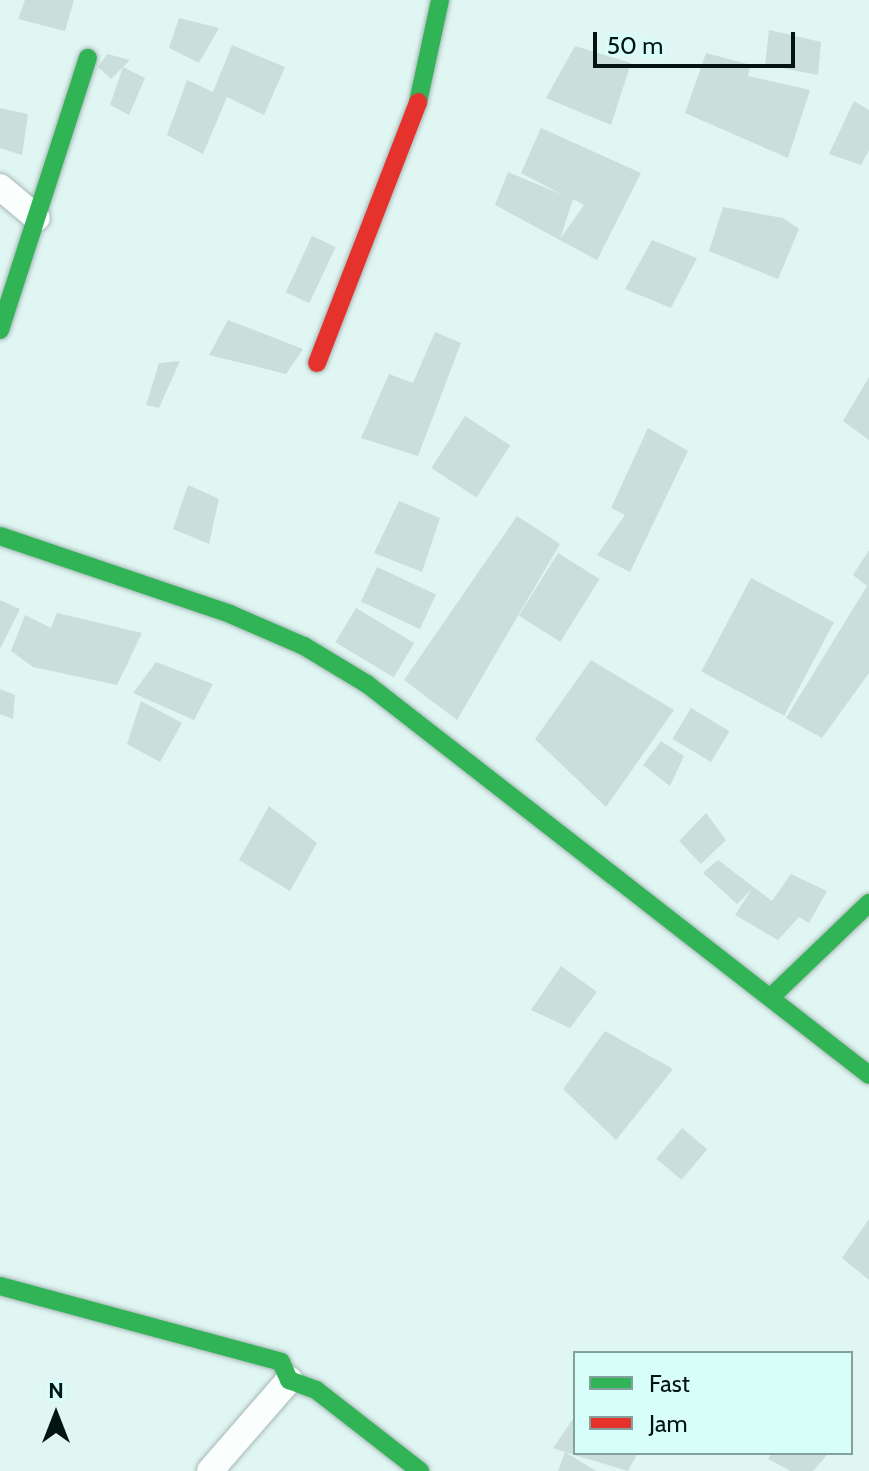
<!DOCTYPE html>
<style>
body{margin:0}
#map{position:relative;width:869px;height:1471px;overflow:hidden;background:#e0f6f3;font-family:Cabin,sans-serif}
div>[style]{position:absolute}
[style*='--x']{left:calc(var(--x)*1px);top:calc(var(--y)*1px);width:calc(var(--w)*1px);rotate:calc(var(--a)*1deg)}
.building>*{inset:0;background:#cadedb;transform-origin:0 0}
.roads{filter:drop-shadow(0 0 2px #a5b7b5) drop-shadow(0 0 2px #a5b7b5)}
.street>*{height:26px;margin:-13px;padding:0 13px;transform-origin:13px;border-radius:13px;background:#fafefd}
.fast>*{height:18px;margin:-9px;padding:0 9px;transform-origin:9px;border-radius:9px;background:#30b455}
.jam>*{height:18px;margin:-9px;padding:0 9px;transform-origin:9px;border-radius:9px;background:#e5322d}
span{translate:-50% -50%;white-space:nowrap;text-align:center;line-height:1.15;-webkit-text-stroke:7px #d8fefa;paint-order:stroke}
.legend{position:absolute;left:573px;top:1351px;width:280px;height:104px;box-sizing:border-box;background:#d8fefa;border:2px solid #83a09d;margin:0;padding:10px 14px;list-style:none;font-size:24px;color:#031412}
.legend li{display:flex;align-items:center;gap:16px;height:40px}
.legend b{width:40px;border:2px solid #83a09d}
.north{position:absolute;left:16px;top:1375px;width:80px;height:80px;-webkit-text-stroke:6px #d8fefa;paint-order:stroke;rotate:0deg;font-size:22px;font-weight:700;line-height:32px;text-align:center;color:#031412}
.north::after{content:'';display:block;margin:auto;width:28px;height:36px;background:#031412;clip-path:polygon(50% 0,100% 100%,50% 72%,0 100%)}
.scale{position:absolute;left:593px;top:32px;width:202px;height:36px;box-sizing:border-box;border:4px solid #031412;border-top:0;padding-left:10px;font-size:24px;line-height:28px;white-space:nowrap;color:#031412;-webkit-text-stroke:6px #d8fefa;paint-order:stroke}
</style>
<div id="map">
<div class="building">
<div style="clip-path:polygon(25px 0,74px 0,65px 31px,18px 19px)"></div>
<div style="clip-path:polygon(179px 18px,219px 28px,199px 63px,169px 48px)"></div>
<div style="clip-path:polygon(769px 30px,821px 42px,818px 75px,765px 65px)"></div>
<div style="clip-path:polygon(232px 45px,285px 67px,264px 115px,227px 97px,203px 154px,167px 135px,187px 80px,213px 92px)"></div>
<div style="clip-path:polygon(575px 46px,631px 63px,611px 125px,546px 98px)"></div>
<div style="clip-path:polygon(706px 53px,751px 65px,748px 76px,810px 90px,788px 158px,685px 113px)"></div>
<div style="clip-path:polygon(107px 54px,130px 60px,111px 79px,98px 67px)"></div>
<div style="clip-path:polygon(123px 67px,145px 78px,129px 115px,110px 105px)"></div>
<div style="clip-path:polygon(854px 101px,869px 110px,869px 150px,861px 165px,829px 154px)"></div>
<div style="clip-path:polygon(0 108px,28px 114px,22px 155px,0 148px)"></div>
<div style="clip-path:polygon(evenodd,541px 128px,641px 173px,597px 260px,495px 205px,508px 172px,563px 195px,521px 173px,541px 128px,573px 199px,584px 205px,560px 239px,573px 199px)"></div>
<div style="clip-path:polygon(723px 207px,783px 218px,799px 229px,778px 279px,709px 251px)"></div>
<div style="left:312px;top:236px;width:26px;height:62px;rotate:25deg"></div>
<div style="clip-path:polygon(652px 240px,697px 258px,671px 308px,625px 289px)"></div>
<div style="clip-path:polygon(228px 320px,303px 349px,286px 374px,209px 355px)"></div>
<div style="clip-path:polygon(435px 332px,461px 343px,418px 456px,361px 438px,389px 374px,413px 383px)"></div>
<div style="clip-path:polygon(180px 361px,159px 408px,146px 405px,159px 363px)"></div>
<div style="clip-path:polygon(869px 377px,869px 440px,843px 421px)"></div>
<div style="left:465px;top:416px;width:54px;height:62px;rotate:33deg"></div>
<div style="clip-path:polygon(648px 428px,688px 451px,630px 572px,597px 555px,625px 515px,611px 508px)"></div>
<div style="clip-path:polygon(188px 485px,219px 499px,209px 544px,173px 529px)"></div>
<div style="clip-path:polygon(399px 501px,440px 518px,422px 572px,374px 553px)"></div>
<div style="clip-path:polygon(517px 516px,560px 544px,457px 720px,404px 680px)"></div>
<div style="clip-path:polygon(869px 550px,869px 673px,822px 738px,786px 718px,867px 586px,853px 575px)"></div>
<div style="left:558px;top:553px;width:49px;height:74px;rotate:32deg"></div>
<div style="left:377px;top:567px;width:65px;height:38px;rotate:25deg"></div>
<div style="left:751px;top:578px;width:94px;height:106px;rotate:28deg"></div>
<div style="clip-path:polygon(0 600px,20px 609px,0 649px)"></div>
<div style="left:356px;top:608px;width:68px;height:40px;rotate:31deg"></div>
<div style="clip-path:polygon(57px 613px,142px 633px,117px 685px,33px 667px,11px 651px,25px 615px,51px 628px)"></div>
<div style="clip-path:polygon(591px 660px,674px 710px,606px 807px,535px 739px)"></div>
<div style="clip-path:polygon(156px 662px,213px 684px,194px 720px,133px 693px)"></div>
<div style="clip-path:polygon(0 689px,15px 695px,13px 719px,0 714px)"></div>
<div style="clip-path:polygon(141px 701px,182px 723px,160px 762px,127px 744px)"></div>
<div style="left:691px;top:708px;width:45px;height:36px;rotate:31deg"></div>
<div style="clip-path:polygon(661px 741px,684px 756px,670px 786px,643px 765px)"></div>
<div style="clip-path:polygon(269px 806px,317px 843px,290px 891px,239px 860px)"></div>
<div style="clip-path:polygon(706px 813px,726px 840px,701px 864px,679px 841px)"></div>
<div style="clip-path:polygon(718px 860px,772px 901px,791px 874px,827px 891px,809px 923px,799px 917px,778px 940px,735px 915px,752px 889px,737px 904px,703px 873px)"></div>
<div style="clip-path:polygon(561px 966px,597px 992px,570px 1028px,531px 1010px)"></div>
<div style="clip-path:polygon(605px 1031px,673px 1069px,616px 1140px,563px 1089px)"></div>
<div style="left:682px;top:1128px;width:33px;height:40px;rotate:40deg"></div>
<div style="clip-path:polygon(869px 1219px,869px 1280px,842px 1258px)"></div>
<div style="clip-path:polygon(575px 1416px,575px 1453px,638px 1453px,628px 1471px,565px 1452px,596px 1471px,558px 1471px,565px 1452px,553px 1448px)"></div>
<div style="clip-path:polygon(772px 1453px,829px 1453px,813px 1471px,791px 1471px,768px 1459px)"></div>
</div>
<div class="roads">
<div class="street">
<div style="--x:0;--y:187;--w:48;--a:40"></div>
<div style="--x:210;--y:1471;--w:121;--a:-49"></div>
</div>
<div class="fast">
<div style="--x:418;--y:102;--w:104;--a:-77.8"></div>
<div style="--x:0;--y:330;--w:286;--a:-72.1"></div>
<div style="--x:0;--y:536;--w:243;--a:18.7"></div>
<div style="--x:230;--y:614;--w:81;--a:23.4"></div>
<div style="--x:304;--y:646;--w:74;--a:31.1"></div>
<div style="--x:367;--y:684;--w:636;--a:37.91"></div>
<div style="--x:771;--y:997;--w:136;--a:-43.8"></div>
<div style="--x:0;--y:1286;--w:291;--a:15.1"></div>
<div style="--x:281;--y:1362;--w:20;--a:66"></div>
<div style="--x:289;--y:1380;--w:29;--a:20"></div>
<div style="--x:316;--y:1390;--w:132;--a:37.9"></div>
</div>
<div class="jam">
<div style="--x:317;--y:363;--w:280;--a:-68.8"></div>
</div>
</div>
<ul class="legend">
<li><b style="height:10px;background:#30b455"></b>Fast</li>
<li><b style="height:10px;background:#e5322d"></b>Jam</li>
</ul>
<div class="north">N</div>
<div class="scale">50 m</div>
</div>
